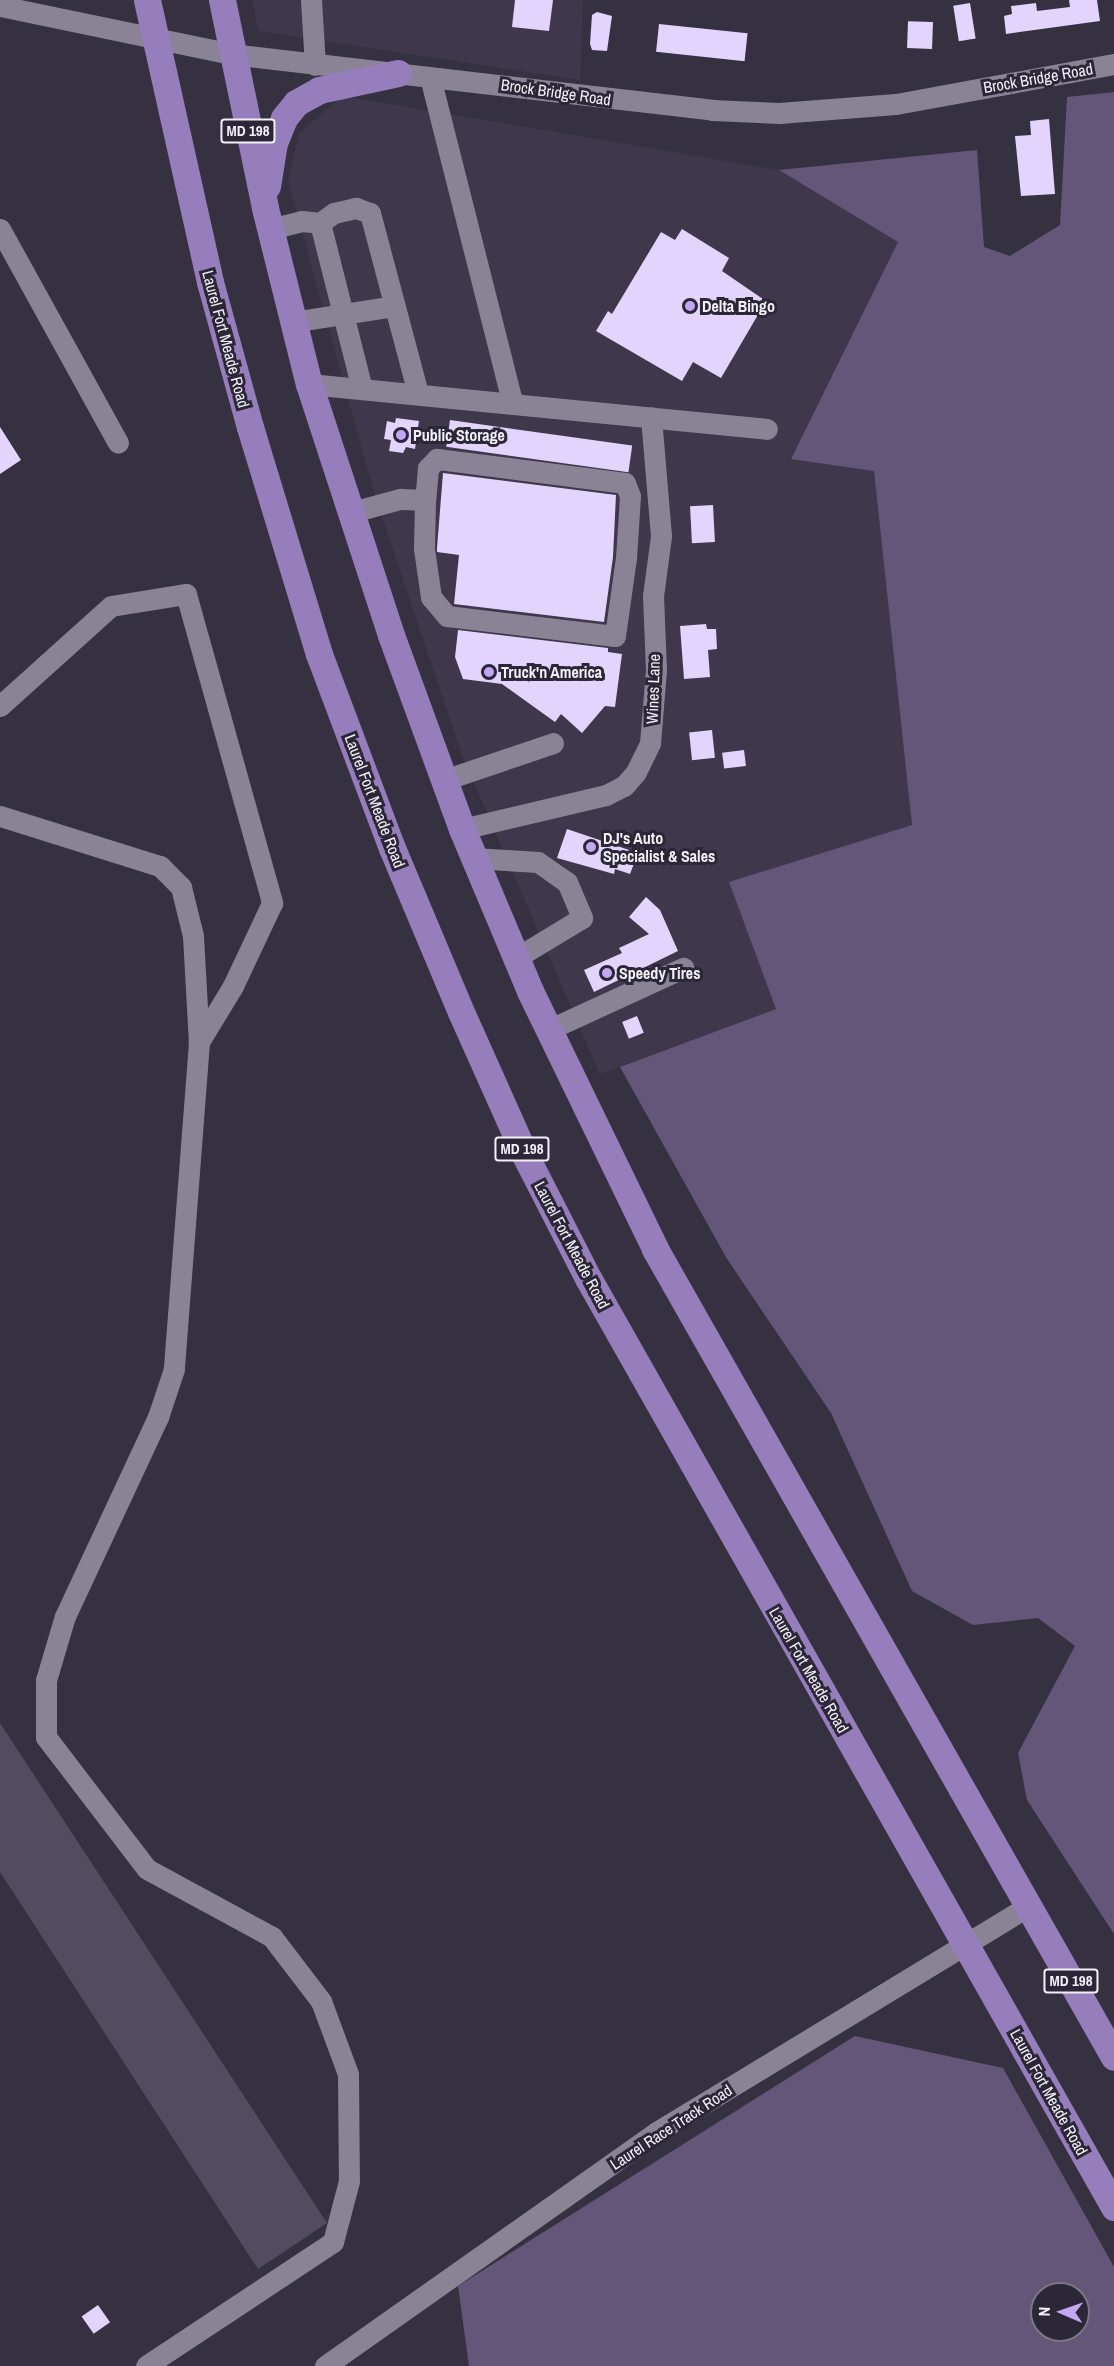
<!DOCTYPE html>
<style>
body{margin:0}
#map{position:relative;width:1114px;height:2366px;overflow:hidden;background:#363140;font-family:"Archivo Narrow",sans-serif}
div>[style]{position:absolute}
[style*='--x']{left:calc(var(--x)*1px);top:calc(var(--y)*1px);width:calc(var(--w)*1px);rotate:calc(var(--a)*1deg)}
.built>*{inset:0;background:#3f384d}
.green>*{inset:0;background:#534c61}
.forest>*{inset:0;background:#635679}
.building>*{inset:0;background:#e2d4fc;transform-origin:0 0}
.minor>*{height:21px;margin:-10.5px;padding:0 10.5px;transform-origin:10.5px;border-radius:10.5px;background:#898395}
.major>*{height:27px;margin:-13.5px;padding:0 13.5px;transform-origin:13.5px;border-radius:13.5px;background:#967ebd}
.dots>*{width:16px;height:16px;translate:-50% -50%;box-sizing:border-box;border:3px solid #2c2736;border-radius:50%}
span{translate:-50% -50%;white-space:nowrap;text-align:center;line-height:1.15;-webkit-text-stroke:6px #2c2736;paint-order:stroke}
.shield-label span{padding:2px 4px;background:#2c2736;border:2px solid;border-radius:4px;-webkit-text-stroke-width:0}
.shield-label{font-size:15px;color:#f2eff9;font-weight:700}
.street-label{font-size:16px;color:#f2eff9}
.poi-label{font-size:16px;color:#f2eff9;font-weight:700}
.left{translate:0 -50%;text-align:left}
.north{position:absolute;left:1030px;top:2282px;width:60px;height:60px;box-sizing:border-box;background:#2c2736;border:2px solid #7b7784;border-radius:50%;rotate:272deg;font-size:16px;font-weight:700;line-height:24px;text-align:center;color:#f2eff9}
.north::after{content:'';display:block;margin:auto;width:21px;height:27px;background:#c3a7f2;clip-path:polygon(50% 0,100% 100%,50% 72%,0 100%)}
</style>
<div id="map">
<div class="built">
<div style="clip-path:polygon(253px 0,583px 0,580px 80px,258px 31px)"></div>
<div style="clip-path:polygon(343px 96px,779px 170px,898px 242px,791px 458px,874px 471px,912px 825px,729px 882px,776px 1009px,600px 1074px,462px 755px,374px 493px,288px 181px,299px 133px)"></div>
</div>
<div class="green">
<div style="clip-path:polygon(0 1723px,327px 2223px,258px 2269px,0 1872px)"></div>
</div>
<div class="forest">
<div style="clip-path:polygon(1114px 92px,1114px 1934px,1027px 1800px,1018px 1753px,1075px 1646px,1038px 1618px,973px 1625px,912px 1591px,831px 1413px,727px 1259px,620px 1067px,776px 1009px,729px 882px,912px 825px,874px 471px,791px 459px,898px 242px,779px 170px,977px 150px,984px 247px,1010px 256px,1060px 225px,1067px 97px)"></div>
<div style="clip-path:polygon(evenodd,855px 2036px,1003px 2068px,1114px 2267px,1114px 2366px,469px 2366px,458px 2286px,855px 2036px,1042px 2294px,1078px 2294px,1078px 2330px,1042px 2330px,1042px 2294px)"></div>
</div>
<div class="building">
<div style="clip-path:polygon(515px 0,553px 0,549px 31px,512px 27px)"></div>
<div style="clip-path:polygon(1069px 0,1097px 0,1100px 21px,1006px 34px,1004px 16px,1012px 14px,1011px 6px,1036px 3px,1037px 11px,1070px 7px)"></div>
<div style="left:970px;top:3px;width:36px;height:17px;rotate:81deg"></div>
<div style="clip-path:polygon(597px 12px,612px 16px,607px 51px,592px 50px,590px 44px,592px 15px)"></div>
<div style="left:933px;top:22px;width:27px;height:25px;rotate:92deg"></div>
<div style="left:659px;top:24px;width:89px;height:28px;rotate:6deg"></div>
<div style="clip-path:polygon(1049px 119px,1055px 194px,1021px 196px,1015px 136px,1031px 135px,1030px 121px)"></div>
<div style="clip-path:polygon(682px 229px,729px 258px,722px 271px,766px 301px,721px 378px,693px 362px,682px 381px,596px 331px,608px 311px,612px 314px,661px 232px,675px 240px)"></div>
<div style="clip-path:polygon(396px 418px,419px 421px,415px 449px,406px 447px,403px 453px,389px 451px,391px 440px,384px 439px,387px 421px,395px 423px)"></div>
<div style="left:450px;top:420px;width:184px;height:27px;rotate:8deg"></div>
<div style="clip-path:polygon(0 427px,21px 460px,0 474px)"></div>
<div style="clip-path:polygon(443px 473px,616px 495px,613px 557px,604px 622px,454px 604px,459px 555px,437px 552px,437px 548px)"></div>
<div style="left:713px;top:505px;width:37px;height:23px;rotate:87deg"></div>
<div style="clip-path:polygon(706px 624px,707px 629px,716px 629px,717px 649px,708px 650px,710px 677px,684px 679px,680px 626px)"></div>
<div style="clip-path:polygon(458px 630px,608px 648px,608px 652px,622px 654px,615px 707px,605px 706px,582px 733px,561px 714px,555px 722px,502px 684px,463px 679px,455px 657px)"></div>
<div style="left:712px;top:730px;width:28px;height:23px;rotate:84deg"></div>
<div style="left:744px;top:750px;width:16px;height:22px;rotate:83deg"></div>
<div style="clip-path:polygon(567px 829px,638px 853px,630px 874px,615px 869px,614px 874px,557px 858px)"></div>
<div style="clip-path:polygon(646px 897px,660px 910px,678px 951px,594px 992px,584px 970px,622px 953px,619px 948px,649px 934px,629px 917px)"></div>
<div style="left:637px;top:1016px;width:18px;height:16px;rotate:68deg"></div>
<div style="left:98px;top:2305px;width:21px;height:20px;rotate:55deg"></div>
</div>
<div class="minor">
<div style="--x:311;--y:0;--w:65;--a:86.5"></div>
<div style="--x:0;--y:6;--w:236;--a:11.7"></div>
<div style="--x:231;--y:54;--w:484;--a:6.6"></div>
<div style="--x:712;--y:110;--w:67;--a:2.6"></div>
<div style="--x:779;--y:113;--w:117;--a:-4.4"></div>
<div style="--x:896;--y:104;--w:222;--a:-10.4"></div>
<div style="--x:430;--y:77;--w:337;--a:75.8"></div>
<div style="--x:320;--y:223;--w:17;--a:-36"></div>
<div style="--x:334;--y:213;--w:23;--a:-13"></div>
<div style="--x:356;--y:208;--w:15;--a:20"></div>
<div style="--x:370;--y:213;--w:187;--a:75.1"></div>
<div style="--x:0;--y:229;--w:244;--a:61.1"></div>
<div style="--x:270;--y:229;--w:33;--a:-14"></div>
<div style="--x:302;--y:221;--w:18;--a:6"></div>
<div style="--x:320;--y:223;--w:171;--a:75.8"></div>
<div style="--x:292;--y:322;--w:103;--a:-8.9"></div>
<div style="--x:309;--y:384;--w:460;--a:5.6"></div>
<div style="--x:352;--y:512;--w:50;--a:-15.2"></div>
<div style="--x:400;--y:499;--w:25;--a:2"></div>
<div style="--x:425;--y:500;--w:49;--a:91.2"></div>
<div style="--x:424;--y:549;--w:49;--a:81.7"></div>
<div style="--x:431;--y:597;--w:25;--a:50"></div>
<div style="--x:447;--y:616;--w:169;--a:6.8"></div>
<div style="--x:615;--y:636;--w:79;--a:-82"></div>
<div style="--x:626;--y:558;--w:62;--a:-86.3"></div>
<div style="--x:630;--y:496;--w:14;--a:-111"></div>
<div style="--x:625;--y:483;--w:190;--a:-172.7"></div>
<div style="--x:437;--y:459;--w:13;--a:135"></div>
<div style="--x:428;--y:468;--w:32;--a:95"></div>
<div style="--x:0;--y:706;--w:149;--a:-42"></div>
<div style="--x:111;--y:606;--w:76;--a:-9.1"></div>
<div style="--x:186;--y:594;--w:321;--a:74.4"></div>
<div style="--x:272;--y:903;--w:92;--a:115.2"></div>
<div style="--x:233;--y:986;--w:66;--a:121.3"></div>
<div style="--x:444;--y:780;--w:115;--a:-18.7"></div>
<div style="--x:0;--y:816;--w:168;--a:17.4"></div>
<div style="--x:160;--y:866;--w:30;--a:45"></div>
<div style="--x:181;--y:887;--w:50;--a:76.2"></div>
<div style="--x:193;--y:936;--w:106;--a:86.8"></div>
<div style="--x:199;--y:1042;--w:328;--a:94.4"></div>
<div style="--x:174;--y:1369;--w:51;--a:108.4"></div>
<div style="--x:158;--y:1417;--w:220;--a:115"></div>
<div style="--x:65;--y:1616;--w:67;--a:106.5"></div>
<div style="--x:46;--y:1680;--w:57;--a:90"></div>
<div style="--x:46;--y:1737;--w:166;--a:52.6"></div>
<div style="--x:147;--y:1869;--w:142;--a:28.5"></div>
<div style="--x:272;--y:1937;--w:81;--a:52.6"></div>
<div style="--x:321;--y:2001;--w:78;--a:69.7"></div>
<div style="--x:348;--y:2074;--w:107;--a:89.5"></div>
<div style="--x:349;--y:2181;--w:63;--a:104.7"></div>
<div style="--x:333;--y:2242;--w:224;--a:146.5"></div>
<div style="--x:462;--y:829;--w:148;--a:-13.3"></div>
<div style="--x:606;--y:795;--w:20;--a:-27"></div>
<div style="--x:624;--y:786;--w:18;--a:-49"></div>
<div style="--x:636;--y:772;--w:32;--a:-64"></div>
<div style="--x:650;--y:743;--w:73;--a:-85.3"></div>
<div style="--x:656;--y:670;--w:74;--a:-92.3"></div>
<div style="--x:653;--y:596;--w:61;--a:-82.4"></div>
<div style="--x:661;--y:536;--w:119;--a:-94.8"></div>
<div style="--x:474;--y:858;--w:64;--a:3.6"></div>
<div style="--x:538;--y:862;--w:35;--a:35"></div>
<div style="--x:567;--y:882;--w:39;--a:67"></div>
<div style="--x:582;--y:918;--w:77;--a:148.8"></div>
<div style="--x:548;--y:1030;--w:149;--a:-24.7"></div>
<div style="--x:325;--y:2366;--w:404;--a:-35.2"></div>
<div style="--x:655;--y:2133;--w:437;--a:-31.3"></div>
</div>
<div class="major">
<div style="--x:147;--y:0;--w:289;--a:77.4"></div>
<div style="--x:210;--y:282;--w:150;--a:74.6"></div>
<div style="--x:250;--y:427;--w:237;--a:73.1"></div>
<div style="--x:319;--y:654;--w:207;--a:69.4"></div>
<div style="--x:392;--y:848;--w:178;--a:67.2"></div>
<div style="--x:461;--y:1012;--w:154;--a:65.9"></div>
<div style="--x:524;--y:1153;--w:140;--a:62.9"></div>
<div style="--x:588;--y:1278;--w:1068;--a:60.48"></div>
<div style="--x:222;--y:0;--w:212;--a:78.3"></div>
<div style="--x:265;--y:208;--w:181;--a:76"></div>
<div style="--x:309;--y:384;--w:264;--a:71.9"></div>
<div style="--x:391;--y:635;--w:207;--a:69.9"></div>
<div style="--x:462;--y:829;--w:176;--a:67.2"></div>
<div style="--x:530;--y:991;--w:287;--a:64.1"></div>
<div style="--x:655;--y:1249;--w:929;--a:60.4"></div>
<div style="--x:267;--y:186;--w:44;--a:-80.8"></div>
<div style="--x:274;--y:143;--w:27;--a:-68"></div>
<div style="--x:284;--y:118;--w:19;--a:-51"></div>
<div style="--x:296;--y:103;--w:26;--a:-29"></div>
<div style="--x:319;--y:90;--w:81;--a:-12.1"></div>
</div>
<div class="dots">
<div style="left:690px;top:306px;background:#c3a7f2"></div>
<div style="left:401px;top:435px;background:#c3a7f2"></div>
<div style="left:489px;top:672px;background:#c3a7f2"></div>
<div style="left:591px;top:847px;background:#c3a7f2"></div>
<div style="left:607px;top:973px;background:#c3a7f2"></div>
</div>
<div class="shield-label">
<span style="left:248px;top:131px">MD 198</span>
<span style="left:522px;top:1149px">MD 198</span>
<span style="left:1071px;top:1981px">MD 198</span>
</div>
<div class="street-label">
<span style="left:1038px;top:78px;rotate:-10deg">Brock Bridge Road</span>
<span style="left:556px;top:92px;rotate:8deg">Brock Bridge Road</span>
<span style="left:226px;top:339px;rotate:75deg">Laurel Fort Meade Road</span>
<span style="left:653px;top:689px;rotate:-88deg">Wines Lane</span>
<span style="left:375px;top:801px;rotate:69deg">Laurel Fort Meade Road</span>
<span style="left:572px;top:1245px;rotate:62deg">Laurel Fort Meade Road</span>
<span style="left:809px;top:1670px;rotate:60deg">Laurel Fort Meade Road</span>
<span style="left:1049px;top:2092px;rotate:61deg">Laurel Fort Meade Road</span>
<span style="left:671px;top:2127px;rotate:-33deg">Laurel Race Track Road</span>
</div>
<div class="poi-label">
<span class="left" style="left:702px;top:306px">Delta Bingo</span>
<span class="left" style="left:413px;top:435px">Public Storage</span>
<span class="left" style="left:501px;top:672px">Truck'n America</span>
<span class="left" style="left:603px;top:847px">DJ's Auto<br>Specialist &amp; Sales</span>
<span class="left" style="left:619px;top:973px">Speedy Tires</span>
</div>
<div class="north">N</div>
</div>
